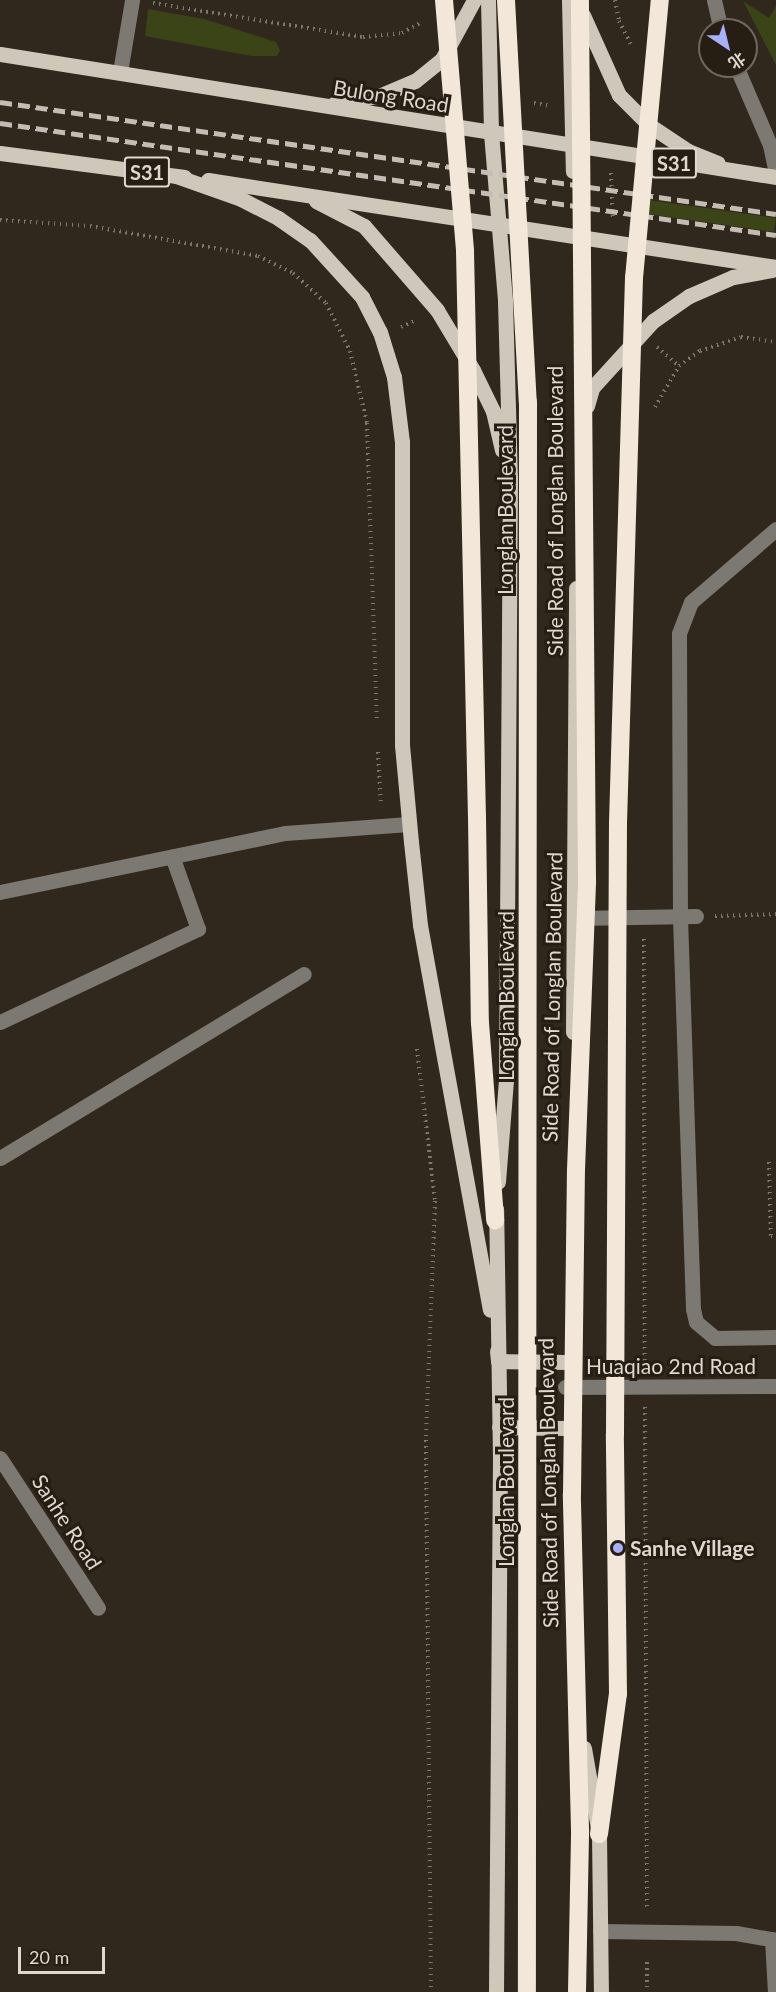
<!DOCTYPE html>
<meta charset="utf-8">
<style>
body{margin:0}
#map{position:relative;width:776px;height:1992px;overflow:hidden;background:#30281d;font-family:Lato,"Noto Sans SC",sans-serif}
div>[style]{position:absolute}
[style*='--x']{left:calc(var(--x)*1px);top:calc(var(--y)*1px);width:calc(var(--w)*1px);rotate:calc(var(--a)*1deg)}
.green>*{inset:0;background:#3a4416;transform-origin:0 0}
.path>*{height:4px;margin-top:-2px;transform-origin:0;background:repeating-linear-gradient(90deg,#7e776e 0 1.5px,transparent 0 6px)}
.minor>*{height:15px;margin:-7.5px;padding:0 7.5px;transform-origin:7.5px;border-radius:7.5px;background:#7c7872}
.major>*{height:15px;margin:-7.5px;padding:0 7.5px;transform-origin:7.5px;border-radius:7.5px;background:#d0c7bb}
.highway>*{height:18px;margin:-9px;padding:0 9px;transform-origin:9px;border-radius:9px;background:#f2e7d8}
.rail>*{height:4.5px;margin-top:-2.25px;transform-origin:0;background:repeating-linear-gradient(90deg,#c3bdb5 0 12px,transparent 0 18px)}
.highway-bridge>*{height:18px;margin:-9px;padding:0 9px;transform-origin:9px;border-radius:9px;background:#f2e7d8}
.dots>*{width:16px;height:16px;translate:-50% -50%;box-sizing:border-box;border:3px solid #271e13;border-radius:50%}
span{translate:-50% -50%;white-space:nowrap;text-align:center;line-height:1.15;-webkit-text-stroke:6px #271e13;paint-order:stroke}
.shield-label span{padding:2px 4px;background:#271e13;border:2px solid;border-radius:4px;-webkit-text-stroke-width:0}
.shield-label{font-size:20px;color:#ded8d1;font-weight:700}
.street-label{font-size:21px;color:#ded8d1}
.poi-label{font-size:21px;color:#ded8d1;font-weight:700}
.left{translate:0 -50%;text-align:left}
.north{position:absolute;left:698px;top:18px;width:60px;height:60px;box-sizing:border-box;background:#271e13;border:2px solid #70685f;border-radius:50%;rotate:145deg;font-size:16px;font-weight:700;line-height:24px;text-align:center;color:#ded8d1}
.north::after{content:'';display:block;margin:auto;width:21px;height:27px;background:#a8b0fc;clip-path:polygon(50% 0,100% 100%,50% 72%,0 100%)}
.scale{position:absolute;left:18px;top:1947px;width:87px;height:27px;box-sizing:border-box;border:3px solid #ded8d1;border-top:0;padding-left:8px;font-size:18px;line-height:21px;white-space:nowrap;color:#ded8d1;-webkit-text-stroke:4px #271e13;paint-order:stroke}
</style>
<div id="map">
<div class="green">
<div style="clip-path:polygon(743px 1px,769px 18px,776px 6px,776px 65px)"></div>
<div style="clip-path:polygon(148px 9px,204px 19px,276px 42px,280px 50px,277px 56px,251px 56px,145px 36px)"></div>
<div style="left:648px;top:200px;width:129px;height:14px;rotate:8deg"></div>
</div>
<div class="path">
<div style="--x:615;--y:0;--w:21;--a:79"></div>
<div style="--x:619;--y:21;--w:28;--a:63"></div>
<div style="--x:153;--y:3;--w:213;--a:9.2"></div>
<div style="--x:363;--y:37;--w:39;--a:-6"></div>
<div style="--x:402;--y:33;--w:23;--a:-29"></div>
<div style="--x:534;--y:103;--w:17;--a:10"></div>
<div style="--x:611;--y:173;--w:47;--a:87.6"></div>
<div style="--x:0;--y:220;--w:90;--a:3.8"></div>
<div style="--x:90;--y:226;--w:171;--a:10.1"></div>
<div style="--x:258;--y:256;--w:39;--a:26"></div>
<div style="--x:293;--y:273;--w:45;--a:42.3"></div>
<div style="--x:326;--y:303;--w:54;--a:63.4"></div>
<div style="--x:350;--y:351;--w:74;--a:76.7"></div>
<div style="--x:367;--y:423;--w:298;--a:88.1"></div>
<div style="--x:401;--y:327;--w:17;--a:-25"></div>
<div style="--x:657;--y:347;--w:29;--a:41"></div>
<div style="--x:655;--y:407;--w:48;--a:-59.7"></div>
<div style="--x:679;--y:366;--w:26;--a:-36"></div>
<div style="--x:700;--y:351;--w:43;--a:-18.9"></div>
<div style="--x:741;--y:337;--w:35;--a:8"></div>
<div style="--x:378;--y:752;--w:52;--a:86.7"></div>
<div style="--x:715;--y:916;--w:61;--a:-1.9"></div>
<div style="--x:644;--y:939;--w:427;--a:89.9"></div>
<div style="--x:417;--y:1049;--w:153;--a:83.2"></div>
<div style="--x:435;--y:1201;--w:239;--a:92.2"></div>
<div style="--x:426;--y:1440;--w:552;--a:89.48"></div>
<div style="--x:769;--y:1162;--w:74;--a:88.5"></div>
<div style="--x:771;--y:1236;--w:5;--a:0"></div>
<div style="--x:645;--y:1407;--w:502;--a:89.77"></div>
<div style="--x:647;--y:1962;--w:30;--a:90"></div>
</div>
<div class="minor">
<div style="--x:714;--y:0;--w:31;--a:77"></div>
<div style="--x:736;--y:66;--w:86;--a:66.7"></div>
<div style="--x:770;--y:145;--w:29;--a:78"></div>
<div style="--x:120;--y:72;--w:73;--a:-80.5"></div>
<div style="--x:776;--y:529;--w:112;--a:139.3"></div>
<div style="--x:691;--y:602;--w:34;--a:111"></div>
<div style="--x:679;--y:634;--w:283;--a:89.8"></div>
<div style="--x:680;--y:917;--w:392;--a:88.1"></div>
<div style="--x:693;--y:1309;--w:13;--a:77"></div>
<div style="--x:696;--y:1322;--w:25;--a:40"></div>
<div style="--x:715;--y:1338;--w:61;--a:-0.9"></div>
<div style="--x:0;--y:892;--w:291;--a:-11.7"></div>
<div style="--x:285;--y:833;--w:124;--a:-4.2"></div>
<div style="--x:575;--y:918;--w:121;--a:-0.9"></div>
<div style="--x:0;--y:1022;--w:219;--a:-25.2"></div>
<div style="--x:198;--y:929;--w:77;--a:-109.6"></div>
<div style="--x:0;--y:1158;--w:355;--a:-31.2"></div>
<div style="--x:565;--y:1387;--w:211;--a:-0.3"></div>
<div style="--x:0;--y:1458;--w:179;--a:56.8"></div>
<div style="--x:600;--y:1931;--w:136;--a:0.8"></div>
<div style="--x:736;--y:1933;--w:41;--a:9.9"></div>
<div style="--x:772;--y:1939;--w:53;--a:86.8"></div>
</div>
<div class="major">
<div style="--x:488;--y:0;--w:133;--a:88.7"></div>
<div style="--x:491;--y:133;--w:169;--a:85.2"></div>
<div style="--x:505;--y:301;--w:177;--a:88.4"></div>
<div style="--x:510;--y:478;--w:602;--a:90.38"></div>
<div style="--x:506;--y:1080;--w:102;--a:94.5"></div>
<div style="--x:569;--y:0;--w:171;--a:88.7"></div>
<div style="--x:583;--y:15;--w:88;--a:65.8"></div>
<div style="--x:619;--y:95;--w:42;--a:45"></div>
<div style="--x:649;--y:125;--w:47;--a:33.7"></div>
<div style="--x:688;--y:151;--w:32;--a:22"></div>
<div style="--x:0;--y:54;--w:786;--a:9.01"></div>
<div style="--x:335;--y:103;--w:45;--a:-9"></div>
<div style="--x:379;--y:96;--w:39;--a:-23"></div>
<div style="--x:415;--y:81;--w:35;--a:-39"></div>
<div style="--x:442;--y:59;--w:67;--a:-61.5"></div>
<div style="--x:0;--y:153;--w:186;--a:7.4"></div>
<div style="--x:176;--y:176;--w:69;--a:19.5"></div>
<div style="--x:241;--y:199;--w:42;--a:27.2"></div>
<div style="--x:278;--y:218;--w:39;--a:35"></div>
<div style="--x:310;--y:240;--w:77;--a:47.6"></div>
<div style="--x:362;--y:297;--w:39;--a:63"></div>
<div style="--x:380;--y:332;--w:47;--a:72.7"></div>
<div style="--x:394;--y:377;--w:65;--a:83"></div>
<div style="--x:402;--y:442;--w:303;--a:90"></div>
<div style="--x:402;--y:745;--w:97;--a:84.7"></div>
<div style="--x:411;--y:842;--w:83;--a:83.8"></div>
<div style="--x:420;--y:925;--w:391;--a:79.7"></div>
<div style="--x:208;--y:180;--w:575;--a:8.71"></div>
<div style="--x:316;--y:201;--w:54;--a:27.5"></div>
<div style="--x:364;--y:226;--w:111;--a:49"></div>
<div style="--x:437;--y:310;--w:70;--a:59"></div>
<div style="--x:473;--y:370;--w:46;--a:64"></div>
<div style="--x:493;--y:411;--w:40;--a:77"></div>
<div style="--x:587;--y:406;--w:19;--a:-74"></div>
<div style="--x:592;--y:388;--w:91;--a:-47.7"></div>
<div style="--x:653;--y:321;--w:44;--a:-34.8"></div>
<div style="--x:689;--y:296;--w:48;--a:-23.4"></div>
<div style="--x:733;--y:277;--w:39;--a:-10"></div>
<div style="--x:573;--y:1032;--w:444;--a:-89.6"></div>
<div style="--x:497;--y:1351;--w:10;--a:84"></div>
<div style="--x:498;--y:1361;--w:68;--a:0.8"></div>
<div style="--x:499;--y:1427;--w:66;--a:0.9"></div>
<div style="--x:584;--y:1748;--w:87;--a:80.1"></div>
<div style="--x:599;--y:1834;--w:158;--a:89.3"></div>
<div style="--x:496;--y:1992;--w:536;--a:-89.57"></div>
<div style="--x:500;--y:1456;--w:247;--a:-90.9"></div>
</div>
<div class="highway">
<div style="--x:477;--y:817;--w:206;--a:89.2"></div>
<div style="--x:480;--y:1023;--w:198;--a:85.6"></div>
<div style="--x:599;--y:1834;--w:141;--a:-82.3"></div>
<div style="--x:618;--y:1694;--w:260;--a:-90.7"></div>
</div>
<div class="rail">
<div style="--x:0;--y:102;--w:784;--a:8.21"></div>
<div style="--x:0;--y:123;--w:784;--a:8.21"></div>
</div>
<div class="highway-bridge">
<div style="--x:444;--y:0;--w:252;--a:85.2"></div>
<div style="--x:465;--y:251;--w:566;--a:88.79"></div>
<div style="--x:506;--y:0;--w:403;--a:86.9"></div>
<div style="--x:528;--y:402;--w:1590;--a:90.04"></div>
<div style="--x:615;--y:1434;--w:611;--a:-89.72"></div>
<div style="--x:618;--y:823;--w:545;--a:-88.32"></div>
<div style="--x:634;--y:278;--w:279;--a:-84.7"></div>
<div style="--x:577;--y:1992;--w:162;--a:-88.9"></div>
<div style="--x:580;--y:1830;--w:336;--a:-91.4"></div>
<div style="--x:572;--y:1494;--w:324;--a:-89.3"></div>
<div style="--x:576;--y:1170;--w:289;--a:-87.8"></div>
<div style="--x:587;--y:881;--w:881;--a:-90.46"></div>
</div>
<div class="dots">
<div style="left:618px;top:1548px;background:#a8b0fc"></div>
</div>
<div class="shield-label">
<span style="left:674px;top:163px">S31</span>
<span style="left:147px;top:172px">S31</span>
</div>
<div class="street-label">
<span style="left:391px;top:96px;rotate:9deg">Bulong Road</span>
<span style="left:505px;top:510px;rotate:-90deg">Longlan Boulevard</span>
<span style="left:555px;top:511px;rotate:-90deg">Side Road of Longlan Boulevard</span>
<span style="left:506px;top:996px;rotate:-90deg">Longlan Boulevard</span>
<span style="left:552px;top:997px;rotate:-89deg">Side Road of Longlan Boulevard</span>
<span style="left:671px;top:1366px">Huaqiao 2nd Road</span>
<span style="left:506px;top:1482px;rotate:-90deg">Longlan Boulevard</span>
<span style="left:548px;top:1483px;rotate:-91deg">Side Road of Longlan Boulevard</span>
<span style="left:67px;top:1522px;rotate:57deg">Sanhe Road</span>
</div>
<div class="poi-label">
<span class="left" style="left:630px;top:1548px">Sanhe Village</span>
</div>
<div class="north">北</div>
<div class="scale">20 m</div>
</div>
